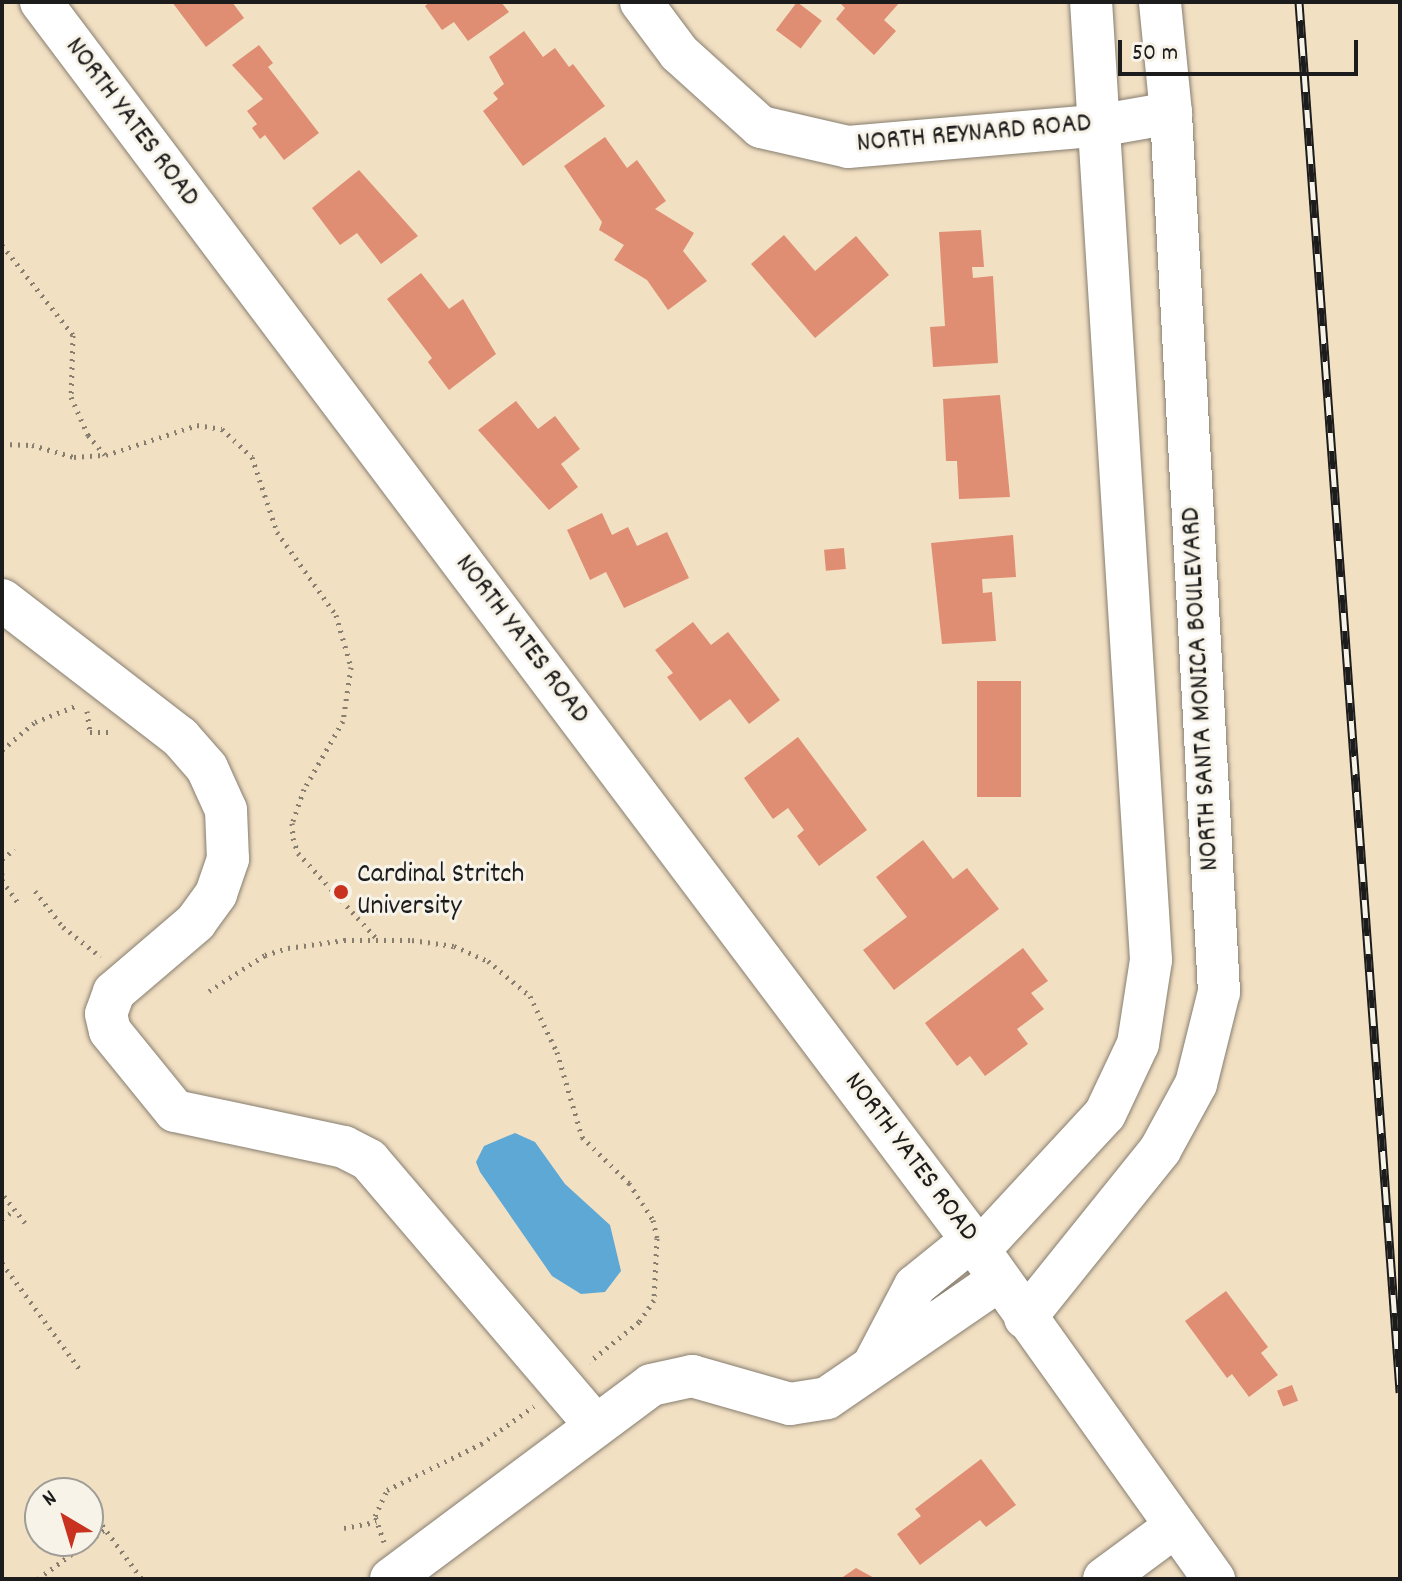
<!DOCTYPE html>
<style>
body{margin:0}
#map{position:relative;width:1402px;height:1581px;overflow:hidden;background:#f2e0c3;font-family:Dekko,sans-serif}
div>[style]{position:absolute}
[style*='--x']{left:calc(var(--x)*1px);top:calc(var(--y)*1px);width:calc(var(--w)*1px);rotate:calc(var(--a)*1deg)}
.water>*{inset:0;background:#5da8d5}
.building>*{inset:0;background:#df8d73;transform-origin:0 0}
.path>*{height:5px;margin-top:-2.5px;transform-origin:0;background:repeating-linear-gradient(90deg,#877e70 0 2px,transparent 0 8px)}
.roads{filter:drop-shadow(0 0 2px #877e70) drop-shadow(0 0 2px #877e70)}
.minor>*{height:42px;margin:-21px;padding:0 21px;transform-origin:21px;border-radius:21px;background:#fff}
.rail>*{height:9px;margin-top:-4.5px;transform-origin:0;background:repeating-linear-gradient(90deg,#f7f3e8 0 18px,#1c1c1c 0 36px);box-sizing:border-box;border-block:2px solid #1c1c1c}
.dots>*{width:22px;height:22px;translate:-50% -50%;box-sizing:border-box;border:4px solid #f7f3e8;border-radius:50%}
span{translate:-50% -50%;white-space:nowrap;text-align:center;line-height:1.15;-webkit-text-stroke:6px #f7f3e8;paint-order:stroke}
.street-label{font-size:28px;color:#1c1c1c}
.poi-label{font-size:28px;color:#1c1c1c}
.left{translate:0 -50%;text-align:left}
.frame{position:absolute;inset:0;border:4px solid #1c1c1c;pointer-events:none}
.north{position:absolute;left:24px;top:1477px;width:80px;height:80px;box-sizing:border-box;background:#f7f3e8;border:2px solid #9f9d96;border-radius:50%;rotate:322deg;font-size:22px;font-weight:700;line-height:32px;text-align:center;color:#1c1c1c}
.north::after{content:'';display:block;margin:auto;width:28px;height:36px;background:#c8321e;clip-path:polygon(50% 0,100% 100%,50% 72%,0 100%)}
.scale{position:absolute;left:1118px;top:40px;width:240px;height:36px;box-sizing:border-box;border:4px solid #1c1c1c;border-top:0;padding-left:10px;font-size:24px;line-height:28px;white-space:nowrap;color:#1c1c1c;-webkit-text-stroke:6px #f7f3e8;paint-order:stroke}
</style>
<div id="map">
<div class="water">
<div style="clip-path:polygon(515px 1133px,535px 1142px,565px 1184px,610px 1225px,621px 1271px,605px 1292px,581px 1294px,552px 1276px,480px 1172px,476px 1162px,484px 1146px)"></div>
</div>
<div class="building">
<div style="clip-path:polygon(172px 2px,232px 2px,244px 18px,206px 47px)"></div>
<div style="clip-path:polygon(430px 2px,501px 2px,509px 12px,468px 41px,454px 22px,442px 30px,425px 6px)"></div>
<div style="left:797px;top:2px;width:31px;height:35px;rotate:37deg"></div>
<div style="clip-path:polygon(839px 2px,900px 2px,884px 20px,896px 31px,874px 55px,836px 19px,845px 8px)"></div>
<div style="clip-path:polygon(524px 31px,543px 57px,555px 48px,569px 67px,573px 64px,605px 106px,523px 166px,483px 111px,498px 99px,493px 93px,504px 84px,489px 57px)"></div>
<div style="clip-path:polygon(259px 45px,273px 63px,268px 67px,319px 133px,284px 160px,265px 135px,260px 139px,252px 128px,257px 124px,247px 111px,263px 99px,232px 65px)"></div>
<div style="clip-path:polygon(605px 137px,627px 168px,637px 160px,666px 201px,655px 209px,694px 233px,683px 251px,707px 281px,668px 310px,647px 280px,614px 260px,624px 245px,599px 230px,602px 222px,564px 166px)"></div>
<div style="clip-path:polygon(359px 170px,418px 236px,381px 264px,357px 233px,340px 245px,312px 208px)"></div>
<div style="clip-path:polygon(981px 230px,984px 267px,972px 267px,973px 278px,993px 276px,998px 363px,933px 367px,930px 327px,945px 326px,939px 232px)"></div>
<div style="clip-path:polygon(784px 235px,815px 271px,856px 236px,889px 275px,815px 338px,751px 264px)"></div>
<div style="clip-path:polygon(421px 273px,449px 309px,463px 299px,496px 354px,449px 390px,428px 362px,432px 358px,387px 299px)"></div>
<div style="clip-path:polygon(1000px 395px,1010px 497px,959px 499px,957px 461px,946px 461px,943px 399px)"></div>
<div style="clip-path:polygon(516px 401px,538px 429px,555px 416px,580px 449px,561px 464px,578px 487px,549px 510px,478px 430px)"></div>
<div style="clip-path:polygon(602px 513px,612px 535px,628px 527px,637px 546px,667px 532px,689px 578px,624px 608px,606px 572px,590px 580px,567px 530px)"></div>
<div style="clip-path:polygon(1013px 535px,1016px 577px,982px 579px,983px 593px,992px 592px,996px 641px,942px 644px,931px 543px)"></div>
<div style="left:844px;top:548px;width:21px;height:20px;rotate:85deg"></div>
<div style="clip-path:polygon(693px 622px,711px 645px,728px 632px,780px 700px,749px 724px,730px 699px,700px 721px,667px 677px,673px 673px,655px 650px)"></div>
<div style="left:1021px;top:681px;width:116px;height:44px;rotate:90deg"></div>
<div style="clip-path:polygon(798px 737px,867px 830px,819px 866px,797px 836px,804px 830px,788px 808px,773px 819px,744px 778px)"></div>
<div style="clip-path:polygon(923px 840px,953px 879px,967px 868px,999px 909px,894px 990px,863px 950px,907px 917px,876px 877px)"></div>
<div style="clip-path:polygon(1023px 948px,1048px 981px,1031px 993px,1044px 1009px,1017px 1029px,1028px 1044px,985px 1076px,970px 1056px,957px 1066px,925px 1023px)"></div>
<div style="clip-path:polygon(1226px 1291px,1268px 1347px,1261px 1353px,1278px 1375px,1249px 1397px,1232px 1374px,1227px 1378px,1185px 1321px)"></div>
<div style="left:1292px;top:1385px;width:17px;height:16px;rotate:69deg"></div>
<div style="clip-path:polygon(981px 1459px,1016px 1505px,986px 1527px,980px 1520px,920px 1565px,897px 1534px,921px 1516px,915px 1509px)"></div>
<div style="clip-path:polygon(856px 1568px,876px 1579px,840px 1579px)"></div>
</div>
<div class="path">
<div style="--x:2;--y:245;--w:115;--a:51.7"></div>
<div style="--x:73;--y:335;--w:62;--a:91.8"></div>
<div style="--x:71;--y:397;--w:42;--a:65.9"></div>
<div style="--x:88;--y:435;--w:26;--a:50"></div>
<div style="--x:2;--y:444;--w:30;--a:2"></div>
<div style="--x:32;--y:445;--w:44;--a:15.9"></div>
<div style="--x:74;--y:457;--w:32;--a:-4"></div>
<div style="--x:106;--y:455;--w:96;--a:-18.2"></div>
<div style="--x:197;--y:425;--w:25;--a:9"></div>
<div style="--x:222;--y:429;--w:41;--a:43"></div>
<div style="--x:252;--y:457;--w:79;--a:71.6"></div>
<div style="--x:277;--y:532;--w:102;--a:54.6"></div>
<div style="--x:336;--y:615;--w:54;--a:73.9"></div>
<div style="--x:351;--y:667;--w:55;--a:98.4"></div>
<div style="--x:343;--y:721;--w:78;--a:119.8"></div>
<div style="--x:304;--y:789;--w:36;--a:109"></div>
<div style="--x:292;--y:823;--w:15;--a:86"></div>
<div style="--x:293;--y:838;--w:16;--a:72"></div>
<div style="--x:298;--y:853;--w:117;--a:47.4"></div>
<div style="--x:87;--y:711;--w:21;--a:82"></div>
<div style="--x:90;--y:732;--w:24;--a:0"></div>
<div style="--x:2;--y:750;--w:43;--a:-40.3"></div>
<div style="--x:35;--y:722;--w:46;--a:-21.6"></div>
<div style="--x:2;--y:859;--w:16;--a:-38"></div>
<div style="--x:2;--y:873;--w:2;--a:90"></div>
<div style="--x:2;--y:880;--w:28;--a:55"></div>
<div style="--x:35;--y:891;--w:46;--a:52.1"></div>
<div style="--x:63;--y:927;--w:48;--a:38.3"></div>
<div style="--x:209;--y:991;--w:67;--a:-32.7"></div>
<div style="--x:265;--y:955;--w:24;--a:-17"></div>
<div style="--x:288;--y:948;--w:57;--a:-8.1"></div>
<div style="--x:344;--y:940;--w:68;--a:0"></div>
<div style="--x:412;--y:940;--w:42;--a:8.1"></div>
<div style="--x:454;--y:946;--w:37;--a:24"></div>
<div style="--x:488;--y:961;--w:55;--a:39.8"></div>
<div style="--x:530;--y:996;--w:62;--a:64.3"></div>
<div style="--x:557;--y:1052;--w:89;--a:73.6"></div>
<div style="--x:582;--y:1137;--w:66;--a:44.4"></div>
<div style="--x:629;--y:1183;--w:44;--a:57"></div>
<div style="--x:653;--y:1220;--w:18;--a:77"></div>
<div style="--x:657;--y:1238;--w:62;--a:92.8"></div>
<div style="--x:654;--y:1300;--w:27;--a:124"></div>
<div style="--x:639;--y:1322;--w:64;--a:141.3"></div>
<div style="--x:4;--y:1196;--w:34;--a:52"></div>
<div style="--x:2;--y:1219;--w:16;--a:-35"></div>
<div style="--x:2;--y:1263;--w:134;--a:53.8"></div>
<div style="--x:88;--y:1506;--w:91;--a:53.5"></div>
<div style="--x:344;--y:1528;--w:33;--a:-11"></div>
<div style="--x:384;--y:1542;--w:28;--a:-109"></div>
<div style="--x:375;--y:1516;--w:29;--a:-65"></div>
<div style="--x:387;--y:1490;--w:105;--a:-26.1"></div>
<div style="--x:481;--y:1444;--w:65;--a:-35.6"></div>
<div style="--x:38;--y:1579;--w:84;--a:-36.7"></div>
</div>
<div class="roads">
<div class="minor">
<div style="--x:41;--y:2;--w:1549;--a:53.06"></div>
<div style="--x:972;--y:1240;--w:417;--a:54.5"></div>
<div style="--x:641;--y:2;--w:64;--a:53.3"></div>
<div style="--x:679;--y:53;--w:110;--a:42.1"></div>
<div style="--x:761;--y:127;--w:89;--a:12.9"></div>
<div style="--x:848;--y:147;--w:256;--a:-4.9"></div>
<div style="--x:1103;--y:125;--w:69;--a:-10"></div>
<div style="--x:2;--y:600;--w:225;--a:37.6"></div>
<div style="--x:180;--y:737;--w:41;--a:48.9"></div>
<div style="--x:207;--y:768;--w:46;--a:65.7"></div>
<div style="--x:226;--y:810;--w:49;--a:87.7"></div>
<div style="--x:228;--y:859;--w:37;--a:109"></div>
<div style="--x:216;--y:894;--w:34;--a:126"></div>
<div style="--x:196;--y:922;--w:108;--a:139.5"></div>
<div style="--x:114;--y:992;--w:23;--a:110"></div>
<div style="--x:106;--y:1014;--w:17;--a:77"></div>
<div style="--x:110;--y:1031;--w:103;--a:50.9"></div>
<div style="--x:175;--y:1111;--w:173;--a:12"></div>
<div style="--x:344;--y:1147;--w:28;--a:27"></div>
<div style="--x:369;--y:1160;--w:346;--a:49.5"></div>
<div style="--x:979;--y:1250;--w:185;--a:-47.2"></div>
<div style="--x:1105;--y:1114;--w:77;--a:-64.8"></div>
<div style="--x:1138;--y:1044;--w:85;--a:-81.2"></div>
<div style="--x:1151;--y:960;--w:960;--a:-93.58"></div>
<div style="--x:1025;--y:1318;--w:216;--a:-51.2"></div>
<div style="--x:1160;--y:1150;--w:75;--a:-61.4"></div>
<div style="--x:1196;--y:1084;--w:95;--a:-76"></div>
<div style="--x:1219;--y:992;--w:880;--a:-93.13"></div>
<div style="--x:1171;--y:113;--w:112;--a:-95.7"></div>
<div style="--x:874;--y:1364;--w:88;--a:-62.3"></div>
<div style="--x:915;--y:1286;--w:73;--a:-38.9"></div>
<div style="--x:391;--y:1579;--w:324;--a:-36.7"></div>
<div style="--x:651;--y:1385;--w:42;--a:-12.4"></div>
<div style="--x:692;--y:1376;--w:102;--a:15.9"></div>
<div style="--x:790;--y:1404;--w:37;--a:-9"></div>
<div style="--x:827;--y:1398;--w:207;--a:-34.4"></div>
<div style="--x:1104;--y:1579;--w:86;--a:-36.5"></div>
</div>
</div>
<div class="rail">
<div style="--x:1299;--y:2;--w:1394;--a:85.84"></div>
</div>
<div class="dots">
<div style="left:341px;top:892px;background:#c8321e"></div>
</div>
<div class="street-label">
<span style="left:131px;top:123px;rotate:53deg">NORTH YATES ROAD</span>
<span style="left:974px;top:135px;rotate:-5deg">NORTH REYNARD ROAD</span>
<span style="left:521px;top:640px;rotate:53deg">NORTH YATES ROAD</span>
<span style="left:1202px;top:689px;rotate:-93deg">NORTH SANTA MONICA BOULEVARD</span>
<span style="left:910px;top:1158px;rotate:53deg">NORTH YATES ROAD</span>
</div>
<div class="poi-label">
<span class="left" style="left:357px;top:892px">Cardinal Stritch<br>University</span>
</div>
<div class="frame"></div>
<div class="north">N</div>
<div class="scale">50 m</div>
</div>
